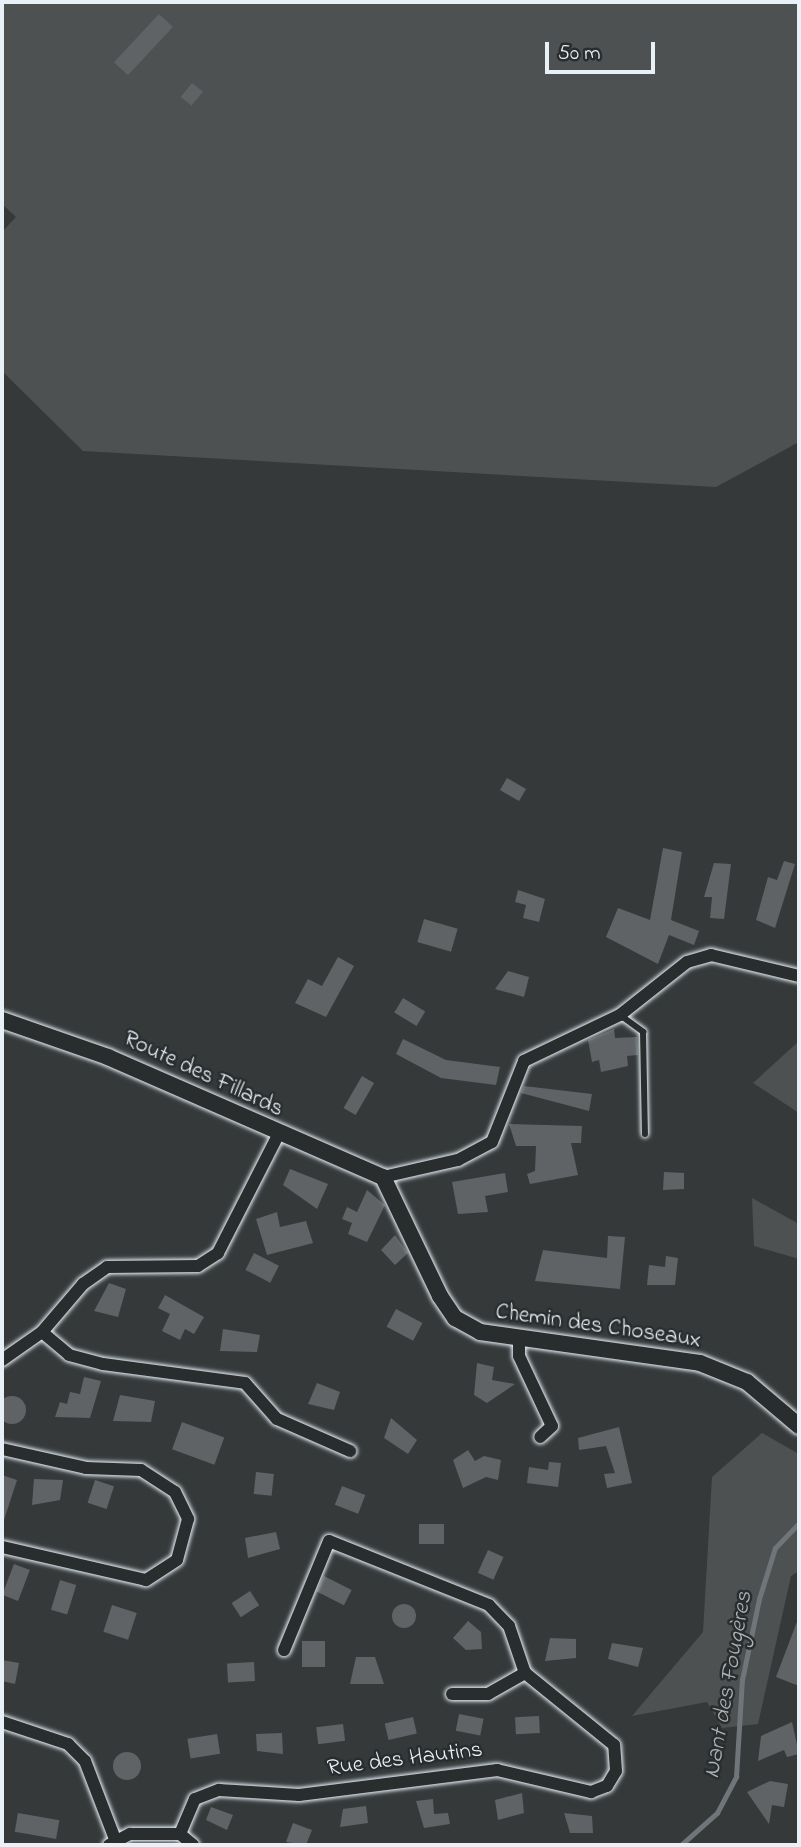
<!DOCTYPE html>
<meta charset="utf-8">
<style>
body{margin:0}
#map{position:relative;width:801px;height:1847px;overflow:hidden;background:#35393a;font-family:"Indie Flower",sans-serif}
div>[style]{position:absolute}
[style*='--x']{left:calc(var(--x)*1px);top:calc(var(--y)*1px);width:calc(var(--w)*1px);rotate:calc(var(--a)*1deg)}
.green>*{inset:0;background:#4d5152}
.stream>*{height:4.5px;margin:-2.25px;padding:0 2.25px;transform-origin:2.25px;border-radius:2.25px;background:#707579}
.building>*{inset:0;background:#5f6365;transform-origin:0 0}
.round{border-radius:50%}
.roads{filter:drop-shadow(0 0 2px #e8f1f8) drop-shadow(0 0 2px #e8f1f8)}
.service>*{height:6px;margin:-3px;padding:0 3px;transform-origin:3px;border-radius:3px;background:#2a2d2e}
.minor>*{height:12px;margin:-6px;padding:0 6px;transform-origin:6px;border-radius:6px;background:#2a2d2e}
.tertiary>*{height:16px;margin:-8px;padding:0 8px;transform-origin:8px;border-radius:8px;background:#2a2d2e}
span{translate:-50% -50%;white-space:nowrap;text-align:center;line-height:1.15;-webkit-text-stroke:5px #2a2d2e;paint-order:stroke}
.street-label{font-size:23px;color:#e8f1f8}
.water-label{font-size:24px;color:#acb3b8;font-style:italic}
.frame{position:absolute;inset:0;border:4px solid #e8f1f8;pointer-events:none}
.scale{position:absolute;left:545px;top:42px;width:110px;height:32px;box-sizing:border-box;border:4px solid #e8f1f8;border-top:0;padding-left:9px;font-size:21px;line-height:24px;white-space:nowrap;color:#e8f1f8;-webkit-text-stroke:5px #2a2d2e;paint-order:stroke}
</style>
<div id="map">
<div class="green">
<div style="clip-path:polygon(2px 2px,799px 2px,799px 442px,716px 487px,83px 451px,2px 371px,2px 232px,16px 217px,2px 204px)"></div>
<div style="clip-path:polygon(799px 1041px,799px 1113px,753px 1083px)"></div>
<div style="clip-path:polygon(752px 1198px,799px 1224px,799px 1259px,754px 1246px)"></div>
<div style="clip-path:polygon(762px 1433px,799px 1454px,799px 1571px,791px 1576px,758px 1724px,722px 1728px,707px 1702px,632px 1716px,703px 1632px,712px 1477px)"></div>
</div>
<div class="stream">
<div style="--x:681;--y:1845;--w:48;--a:-41.6"></div>
<div style="--x:717;--y:1813;--w:41;--a:-62.2"></div>
<div style="--x:736;--y:1777;--w:97;--a:-86.5"></div>
<div style="--x:742;--y:1680;--w:83;--a:-78.1"></div>
<div style="--x:759;--y:1599;--w:53;--a:-72.6"></div>
<div style="--x:775;--y:1548;--w:35;--a:-46"></div>
</div>
<div class="building">
<div style="left:159px;top:14px;width:19px;height:66px;rotate:43deg"></div>
<div style="left:192px;top:83px;width:14px;height:18px;rotate:39deg"></div>
<div style="left:507px;top:778px;width:22px;height:14px;rotate:30deg"></div>
<div style="clip-path:polygon(663px 848px,682px 852px,671px 920px,699px 931px,694px 945px,669px 935px,658px 964px,606px 937px,618px 908px,650px 920px)"></div>
<div style="clip-path:polygon(784px 861px,795px 864px,775px 928px,756px 920px,768px 877px,777px 880px)"></div>
<div style="clip-path:polygon(714px 863px,731px 864px,724px 919px,710px 918px,712px 897px,704px 897px)"></div>
<div style="clip-path:polygon(518px 890px,545px 899px,539px 922px,523px 918px,526px 905px,515px 902px)"></div>
<div style="left:424px;top:919px;width:35px;height:24px;rotate:16deg"></div>
<div style="clip-path:polygon(338px 957px,354px 966px,326px 1017px,295px 1003px,308px 979px,322px 986px)"></div>
<div style="clip-path:polygon(508px 971px,529px 977px,524px 997px,495px 989px)"></div>
<div style="left:403px;top:998px;width:26px;height:17px;rotate:31deg"></div>
<div style="clip-path:polygon(614px 1029px,615px 1038px,637px 1037px,638px 1055px,627px 1056px,628px 1066px,601px 1072px,599px 1060px,592px 1062px,588px 1040px)"></div>
<div style="clip-path:polygon(403px 1039px,446px 1060px,500px 1067px,496px 1085px,441px 1078px,396px 1054px)"></div>
<div style="left:362px;top:1076px;width:14px;height:37px;rotate:30deg"></div>
<div style="clip-path:polygon(524px 1086px,592px 1094px,589px 1111px,521px 1093px)"></div>
<div style="clip-path:polygon(509px 1124px,582px 1126px,581px 1143px,571px 1143px,578px 1175px,530px 1184px,527px 1174px,535px 1171px,536px 1146px,516px 1146px)"></div>
<div style="clip-path:polygon(290px 1169px,328px 1184px,317px 1209px,283px 1185px)"></div>
<div style="clip-path:polygon(664px 1172px,684px 1173px,684px 1189px,663px 1190px)"></div>
<div style="clip-path:polygon(505px 1173px,508px 1192px,485px 1196px,488px 1212px,458px 1214px,452px 1182px)"></div>
<div style="clip-path:polygon(367px 1190px,385px 1205px,367px 1242px,348px 1234px,352px 1223px,342px 1219px,347px 1207px,357px 1212px)"></div>
<div style="clip-path:polygon(277px 1212px,280px 1227px,306px 1221px,313px 1243px,267px 1255px,256px 1219px)"></div>
<div style="clip-path:polygon(395px 1235px,408px 1253px,395px 1265px,381px 1250px)"></div>
<div style="clip-path:polygon(608px 1236px,625px 1237px,620px 1289px,535px 1281px,543px 1250px,607px 1258px)"></div>
<div style="left:254px;top:1253px;width:28px;height:19px;rotate:27deg"></div>
<div style="clip-path:polygon(666px 1256px,678px 1258px,675px 1285px,647px 1285px,649px 1265px,665px 1267px)"></div>
<div style="clip-path:polygon(109px 1283px,126px 1289px,118px 1317px,94px 1311px)"></div>
<div style="clip-path:polygon(165px 1295px,204px 1317px,194px 1334px,185px 1329px,180px 1340px,162px 1331px,170px 1314px,158px 1308px)"></div>
<div style="left:396px;top:1309px;width:30px;height:20px;rotate:28deg"></div>
<div style="clip-path:polygon(223px 1329px,260px 1335px,257px 1352px,220px 1351px)"></div>
<div style="clip-path:polygon(477px 1363px,494px 1367px,492px 1380px,515px 1384px,487px 1403px,474px 1395px)"></div>
<div style="clip-path:polygon(84px 1377px,101px 1381px,90px 1418px,55px 1417px,60px 1402px,67px 1404px,70px 1392px,80px 1394px)"></div>
<div style="clip-path:polygon(317px 1383px,340px 1392px,334px 1410px,308px 1404px)"></div>
<div style="clip-path:polygon(120px 1395px,155px 1401px,151px 1422px,113px 1421px)"></div>
<div class="round" style="left:-2px;top:1396px;width:28px;height:28px"></div>
<div style="clip-path:polygon(391px 1418px,417px 1440px,408px 1454px,384px 1438px)"></div>
<div style="left:182px;top:1422px;width:45px;height:29px;rotate:20deg"></div>
<div style="clip-path:polygon(619px 1427px,632px 1483px,607px 1488px,604px 1474px,615px 1473px,606px 1446px,579px 1450px,578px 1438px)"></div>
<div style="clip-path:polygon(468px 1450px,475px 1461px,484px 1456px,501px 1460px,498px 1480px,486px 1477px,463px 1488px,453px 1460px)"></div>
<div style="clip-path:polygon(549px 1462px,561px 1463px,558px 1487px,527px 1483px,529px 1467px,548px 1470px)"></div>
<div style="left:256px;top:1472px;width:18px;height:22px;rotate:6deg"></div>
<div style="clip-path:polygon(2px 1475px,17px 1480px,4px 1520px,2px 1520px)"></div>
<div style="clip-path:polygon(34px 1479px,63px 1480px,60px 1500px,32px 1505px)"></div>
<div style="left:95px;top:1480px;width:20px;height:24px;rotate:18deg"></div>
<div style="left:342px;top:1486px;width:25px;height:20px;rotate:21deg"></div>
<div style="left:419px;top:1524px;width:25px;height:20px"></div>
<div style="clip-path:polygon(276px 1532px,280px 1549px,248px 1558px,245px 1538px)"></div>
<div style="left:488px;top:1550px;width:17px;height:25px;rotate:24deg"></div>
<div style="left:14px;top:1564px;width:17px;height:33px;rotate:21deg"></div>
<div style="left:324px;top:1576px;width:31px;height:17px;rotate:27deg"></div>
<div style="left:60px;top:1580px;width:17px;height:31px;rotate:17deg"></div>
<div style="left:250px;top:1591px;width:17px;height:22px;rotate:57deg"></div>
<div class="round" style="left:392px;top:1604px;width:24px;height:24px"></div>
<div style="left:112px;top:1605px;width:26px;height:28px;rotate:18deg"></div>
<div style="clip-path:polygon(798px 1619px,799px 1620px,799px 1686px,776px 1677px)"></div>
<div style="clip-path:polygon(468px 1621px,481px 1632px,482px 1649px,466px 1650px,453px 1638px)"></div>
<div style="clip-path:polygon(550px 1638px,576px 1639px,576px 1658px,545px 1661px)"></div>
<div style="left:302px;top:1641px;width:23px;height:26px"></div>
<div style="clip-path:polygon(612px 1643px,643px 1648px,638px 1667px,608px 1659px)"></div>
<div style="clip-path:polygon(356px 1657px,375px 1657px,384px 1684px,350px 1684px)"></div>
<div style="clip-path:polygon(2px 1660px,19px 1663px,15px 1684px,2px 1681px)"></div>
<div style="left:254px;top:1662px;width:19px;height:27px;rotate:87deg"></div>
<div style="left:459px;top:1714px;width:25px;height:17px;rotate:11deg"></div>
<div style="left:539px;top:1716px;width:17px;height:24px;rotate:87deg"></div>
<div style="left:413px;top:1717px;width:17px;height:29px;rotate:77deg"></div>
<div style="clip-path:polygon(792px 1722px,799px 1754px,787px 1757px,784px 1750px,758px 1761px,761px 1736px)"></div>
<div style="left:343px;top:1724px;width:17px;height:27px;rotate:83deg"></div>
<div style="clip-path:polygon(282px 1733px,283px 1754px,257px 1751px,256px 1734px)"></div>
<div style="left:217px;top:1734px;width:20px;height:30px;rotate:81deg"></div>
<div class="round" style="left:113px;top:1752px;width:28px;height:28px"></div>
<div style="clip-path:polygon(770px 1781px,788px 1784px,784px 1807px,772px 1805px,769px 1824px,747px 1792px)"></div>
<div style="clip-path:polygon(522px 1793px,524px 1813px,498px 1820px,495px 1800px)"></div>
<div style="clip-path:polygon(433px 1799px,434px 1814px,448px 1813px,450px 1824px,424px 1828px,416px 1801px)"></div>
<div style="clip-path:polygon(366px 1806px,368px 1823px,340px 1827px,343px 1809px)"></div>
<div style="clip-path:polygon(211px 1807px,233px 1815px,227px 1830px,206px 1820px)"></div>
<div style="left:18px;top:1813px;width:42px;height:19px;rotate:10deg"></div>
<div style="clip-path:polygon(564px 1813px,592px 1816px,593px 1833px,570px 1833px)"></div>
<div style="clip-path:polygon(293px 1823px,312px 1830px,306px 1845px,286px 1842px)"></div>
</div>
<div class="roads">
<div class="service">
<div style="--x:620;--y:1015;--w:29;--a:36"></div>
<div style="--x:643;--y:1032;--w:102;--a:88.9"></div>
</div>
<div class="minor">
<div style="--x:383;--y:1177;--w:77;--a:-12.8"></div>
<div style="--x:458;--y:1160;--w:38;--a:-28"></div>
<div style="--x:492;--y:1142;--w:87;--a:-68.4"></div>
<div style="--x:524;--y:1061;--w:106;--a:-25.6"></div>
<div style="--x:620;--y:1015;--w:85;--a:-38.3"></div>
<div style="--x:687;--y:962;--w:25;--a:-16"></div>
<div style="--x:711;--y:955;--w:90;--a:13.4"></div>
<div style="--x:42;--y:1332;--w:35;--a:40"></div>
<div style="--x:69;--y:1355;--w:35;--a:15"></div>
<div style="--x:103;--y:1364;--w:143;--a:7.6"></div>
<div style="--x:245;--y:1383;--w:48;--a:48.4"></div>
<div style="--x:277;--y:1419;--w:80;--a:23.7"></div>
<div style="--x:519;--y:1339;--w:17;--a:90"></div>
<div style="--x:519;--y:1356;--w:77;--a:64.8"></div>
<div style="--x:552;--y:1426;--w:16;--a:137"></div>
<div style="--x:2;--y:1360;--w:49;--a:-35"></div>
<div style="--x:42;--y:1332;--w:63;--a:-49.5"></div>
<div style="--x:83;--y:1284;--w:29;--a:-35"></div>
<div style="--x:107;--y:1267;--w:91;--a:-0.6"></div>
<div style="--x:198;--y:1266;--w:24;--a:-33"></div>
<div style="--x:218;--y:1253;--w:132;--a:-63"></div>
<div style="--x:2;--y:1449;--w:86;--a:12.7"></div>
<div style="--x:86;--y:1468;--w:55;--a:2.1"></div>
<div style="--x:141;--y:1470;--w:40;--a:32.9"></div>
<div style="--x:175;--y:1492;--w:30;--a:64"></div>
<div style="--x:188;--y:1519;--w:42;--a:105"></div>
<div style="--x:177;--y:1560;--w:37;--a:147"></div>
<div style="--x:146;--y:1580;--w:148;--a:-167.1"></div>
<div style="--x:452;--y:1694;--w:36;--a:0"></div>
<div style="--x:488;--y:1694;--w:43;--a:-29.6"></div>
<div style="--x:2;--y:1722;--w:70;--a:18.4"></div>
<div style="--x:68;--y:1744;--w:24;--a:45"></div>
<div style="--x:85;--y:1761;--w:84;--a:69"></div>
<div style="--x:180;--y:1834;--w:38;--a:-67"></div>
<div style="--x:195;--y:1799;--w:26;--a:-21"></div>
<div style="--x:219;--y:1790;--w:80;--a:3.6"></div>
<div style="--x:299;--y:1795;--w:200;--a:-7.2"></div>
<div style="--x:497;--y:1770;--w:97;--a:13.2"></div>
<div style="--x:591;--y:1792;--w:17;--a:-21"></div>
<div style="--x:607;--y:1786;--w:17;--a:-59"></div>
<div style="--x:616;--y:1771;--w:26;--a:-94"></div>
<div style="--x:614;--y:1745;--w:114;--a:-141"></div>
<div style="--x:525;--y:1673;--w:50;--a:-108.8"></div>
<div style="--x:509;--y:1626;--w:29;--a:-134"></div>
<div style="--x:489;--y:1605;--w:172;--a:-158.2"></div>
<div style="--x:329;--y:1541;--w:118;--a:112.4"></div>
<div style="--x:180;--y:1834;--w:17;--a:40"></div>
<div style="--x:109;--y:1845;--w:24;--a:-28"></div>
<div style="--x:130;--y:1834;--w:50;--a:0"></div>
</div>
<div class="tertiary">
<div style="--x:2;--y:1020;--w:112;--a:19.2"></div>
<div style="--x:108;--y:1057;--w:300;--a:23.6"></div>
<div style="--x:383;--y:1177;--w:132;--a:64.4"></div>
<div style="--x:440;--y:1296;--w:27;--a:56"></div>
<div style="--x:455;--y:1318;--w:29;--a:29"></div>
<div style="--x:480;--y:1332;--w:222;--a:8"></div>
<div style="--x:700;--y:1363;--w:51;--a:22"></div>
<div style="--x:747;--y:1382;--w:68;--a:40.2"></div>
</div>
</div>
<div class="street-label">
<span style="left:203px;top:1075px;rotate:25deg">Route des Fillards</span>
<span style="left:598px;top:1327px;rotate:8deg">Chemin des Choseaux</span>
<span style="left:405px;top:1760px;rotate:-7deg">Rue des Hautins</span>
</div>
<div class="water-label">
<span style="left:729px;top:1685px;rotate:-80deg">Nant des Fougères</span>
</div>
<div class="frame"></div>
<div class="scale">50 m</div>
</div>
